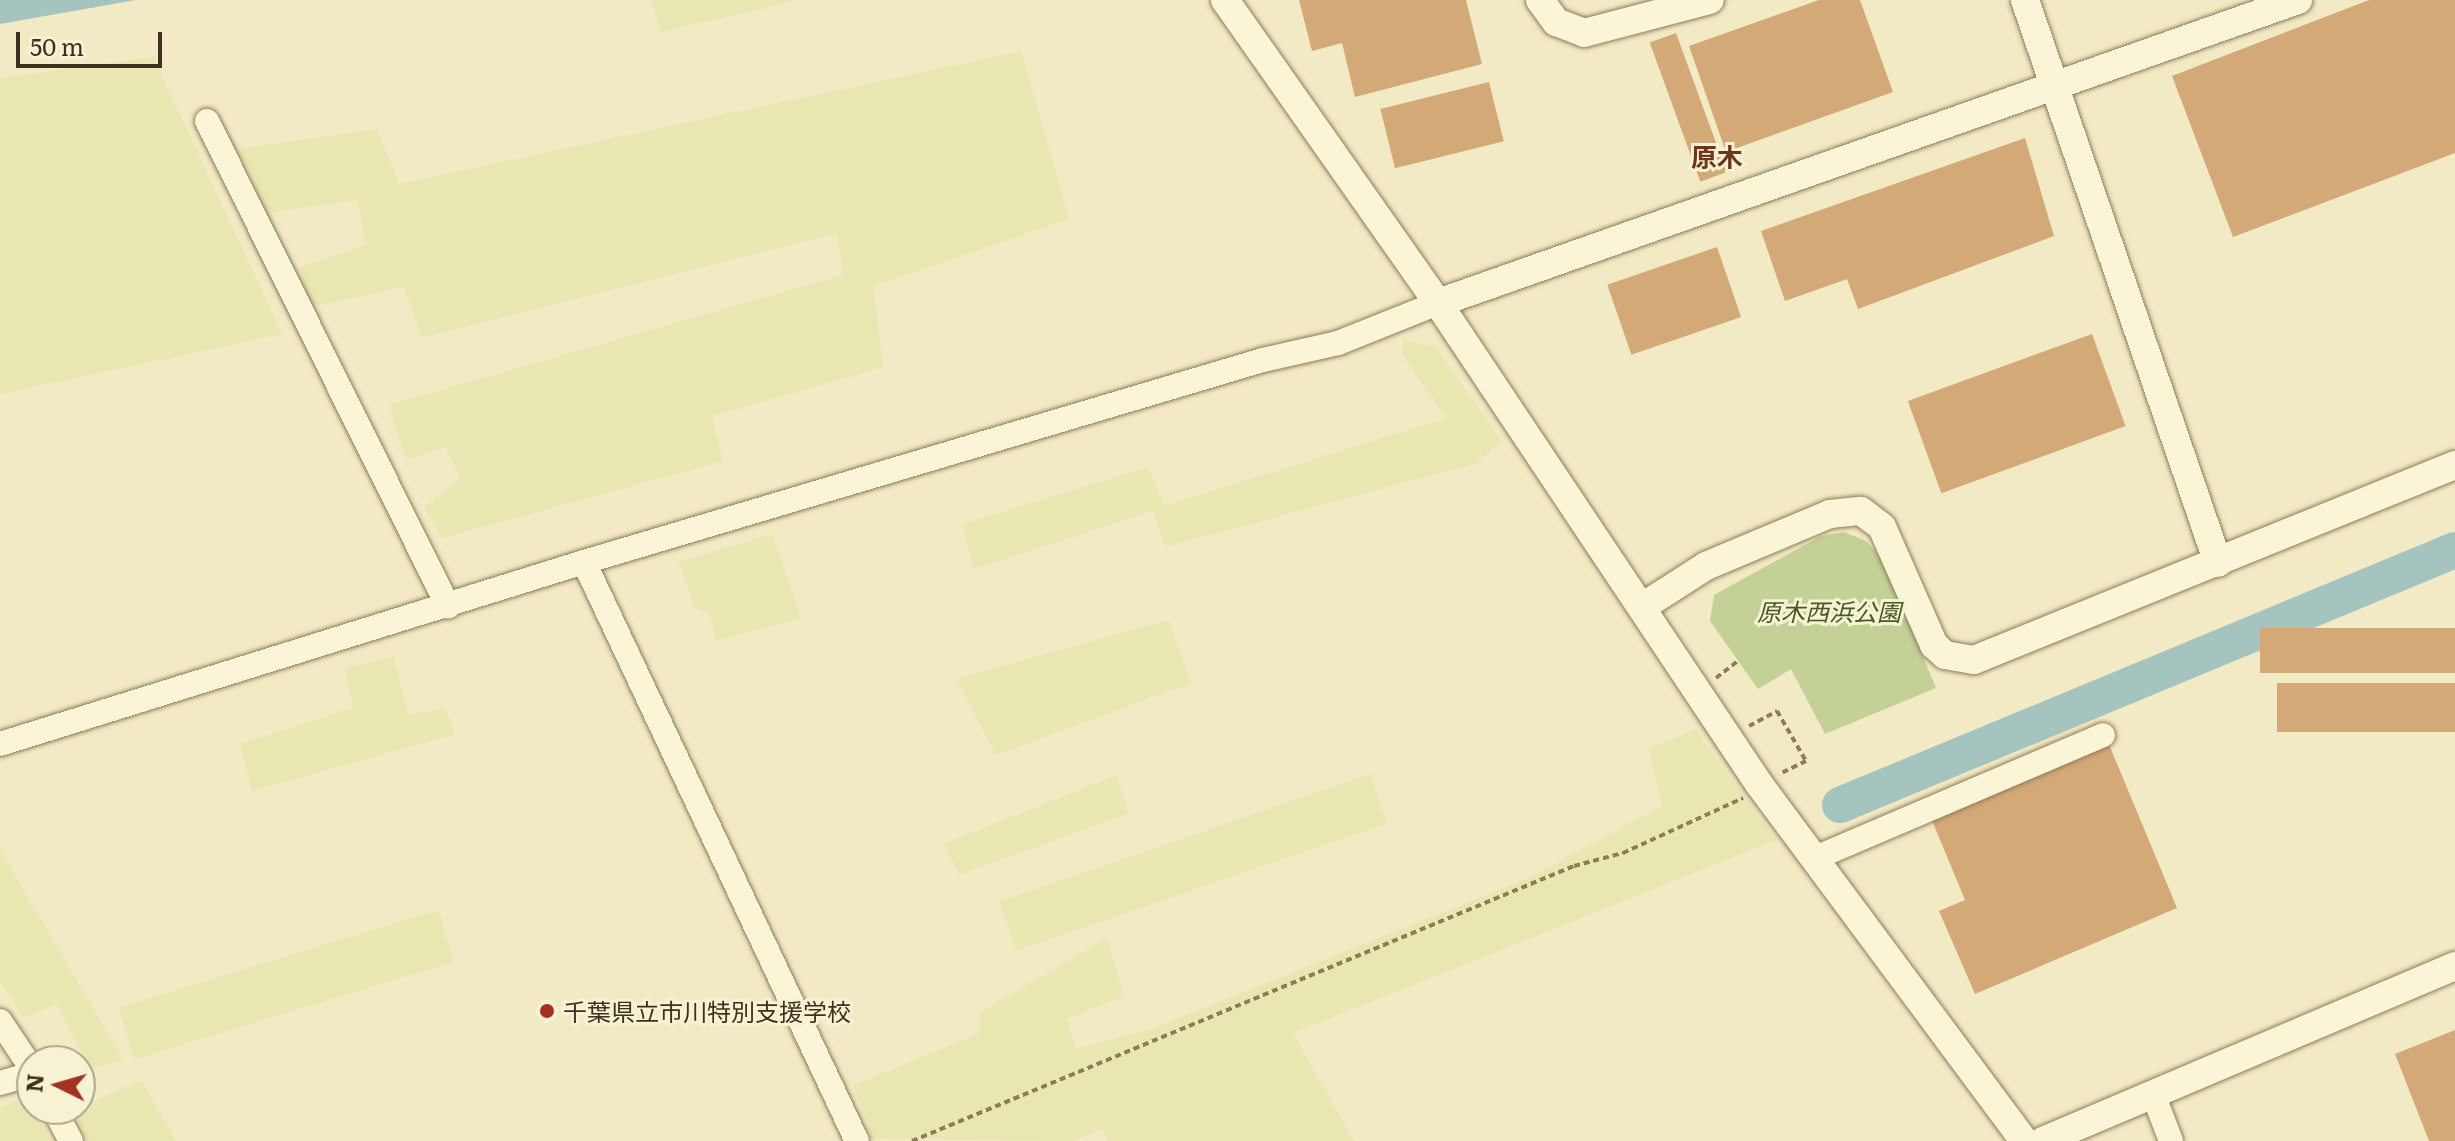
<!DOCTYPE html>
<meta charset="utf-8">
<style>
body{margin:0}
#map{position:relative;width:2455px;height:1141px;overflow:hidden;background:#f2eac4;font-family:Literata,"Noto Sans JP",serif}
div>[style]{position:absolute}
[style*='--x']{left:calc(var(--x)*1px);top:calc(var(--y)*1px);width:calc(var(--w)*1px);rotate:calc(var(--a)*1deg)}
.farmland>*{inset:0;background:#e8e6b1;transform-origin:0 0}
.green>*{inset:0;background:#c3d197}
.water>*{inset:0;background:#a6c4bf}
.river>*{height:36px;margin:-18px;padding:0 18px;transform-origin:18px;border-radius:18px;background:#a6c4bf}
.building>*{inset:0;background:#d3a977;transform-origin:0 0}
.path>*{height:4px;margin-top:-2px;transform-origin:0;background:repeating-linear-gradient(90deg,#8e7c59 0 6px,transparent 0 10px)}
.roads{filter:drop-shadow(0 0 2px #8e7c59) drop-shadow(0 0 2px #8e7c59)}
.minor>*{height:24px;margin:-12px;padding:0 12px;transform-origin:12px;border-radius:12px;background:#fbf5d8}
.tertiary>*{height:28px;margin:-14px;padding:0 14px;transform-origin:14px;border-radius:14px;background:#fbf5d8}
.dots>*{width:22px;height:22px;translate:-50% -50%;box-sizing:border-box;border:4px solid #f8f2d4;border-radius:50%}
span{translate:-50% -50%;white-space:nowrap;text-align:center;line-height:1.15;-webkit-text-stroke:6px #f8f2d4;paint-order:stroke}
.park-label{font-size:24px;color:#455b23;font-style:italic}
.poi-label{font-size:24px;color:#3d311e}
.left{translate:0 -50%;text-align:left}
.neighbourhood-label{font-size:26px;color:#6d361a;font-weight:700}
.north{position:absolute;left:16px;top:1045px;width:80px;height:80px;box-sizing:border-box;background:#f8f2d4;border:2px solid #ada58b;border-radius:50%;rotate:275deg;font-size:22px;font-weight:700;line-height:32px;text-align:center;color:#3d311e}
.north::after{content:'';display:block;margin:auto;width:28px;height:36px;background:#a23324;clip-path:polygon(50% 0,100% 100%,50% 72%,0 100%)}
.scale{position:absolute;left:16px;top:32px;width:146px;height:36px;box-sizing:border-box;border:4px solid #3d311e;border-top:0;padding-left:10px;font-size:24px;line-height:28px;white-space:nowrap;color:#3d311e;-webkit-text-stroke:6px #f8f2d4;paint-order:stroke}
</style>
<div id="map">
<div class="farmland">
<div style="clip-path:polygon(651px 0,799px 0,661px 32px)"></div>
<div style="clip-path:polygon(1021px 51px,1069px 219px,873px 286px,883px 367px,712px 416px,723px 461px,442px 538px,424px 507px,460px 479px,446px 447px,406px 460px,389px 405px,843px 275px,837px 233px,422px 337px,404px 287px,311px 307px,299px 268px,366px 245px,357px 200px,266px 213px,239px 149px,377px 129px,399px 184px)"></div>
<div style="clip-path:polygon(153px 57px,282px 334px,0 394px,0 78px)"></div>
<div style="clip-path:polygon(1404px 340px,1436px 347px,1501px 441px,1477px 463px,1165px 547px,1153px 511px,973px 569px,963px 524px,1148px 467px,1164px 506px,1446px 418px,1401px 353px)"></div>
<div style="clip-path:polygon(772px 534px,801px 618px,716px 641px,710px 614px,694px 607px,679px 562px)"></div>
<div style="clip-path:polygon(1168px 620px,1191px 683px,996px 755px,956px 679px)"></div>
<div style="clip-path:polygon(394px 657px,408px 715px,445px 708px,455px 734px,252px 791px,240px 744px,353px 708px,345px 668px)"></div>
<div style="clip-path:polygon(1695px 729px,1776px 840px,1293px 1033px,1354px 1141px,1108px 1141px,1103px 1129px,1072px 1141px,872px 1139px,854px 1085px,980px 1033px,980px 1013px,1107px 938px,1124px 996px,1067px 1019px,1076px 1049px,1149px 1030px,1531px 877px,1662px 806px,1649px 749px)"></div>
<div style="left:1370px;top:774px;width:52px;height:392px;rotate:71deg"></div>
<div style="clip-path:polygon(1116px 775px,1129px 813px,959px 875px,943px 844px)"></div>
<div style="clip-path:polygon(0 850px,123px 1059px,90px 1069px,57px 1004px,24px 1017px,0 981px)"></div>
<div style="left:438px;top:910px;width:54px;height:334px;rotate:73deg"></div>
<div style="clip-path:polygon(142px 1081px,176px 1141px,88px 1141px,73px 1109px)"></div>
<div style="clip-path:polygon(26px 1095px,51px 1141px,0 1141px,0 1108px)"></div>
</div>
<div class="green">
<div style="clip-path:polygon(1844px 532px,1866px 541px,1883px 560px,1936px 688px,1825px 734px,1791px 669px,1758px 689px,1710px 621px,1714px 595px,1821px 536px)"></div>
</div>
<div class="water">
<div style="clip-path:polygon(0 0,136px 0,0 24px)"></div>
</div>
<div class="river">
<div style="--x:1840;--y:805;--w:666;--a:-22.52"></div>
</div>
<div class="building">
<div style="clip-path:polygon(1299px 0,1466px 0,1482px 64px,1355px 97px,1342px 43px,1312px 51px)"></div>
<div style="clip-path:polygon(1819px 0,1860px 0,1893px 92px,1726px 152px,1689px 46px)"></div>
<div style="clip-path:polygon(2369px 0,2455px 0,2455px 153px,2233px 237px,2172px 76px)"></div>
<div style="left:1676px;top:33px;width:148px;height:28px;rotate:70deg"></div>
<div style="left:1489px;top:82px;width:61px;height:112px;rotate:76deg"></div>
<div style="clip-path:polygon(2025px 138px,2054px 236px,1858px 309px,1847px 279px,1785px 301px,1761px 231px)"></div>
<div style="left:1717px;top:247px;width:74px;height:116px;rotate:71deg"></div>
<div style="left:2092px;top:334px;width:98px;height:196px;rotate:70deg"></div>
<div style="left:2455px;top:628px;width:45px;height:195px;rotate:90deg"></div>
<div style="left:2455px;top:683px;width:49px;height:178px;rotate:90deg"></div>
<div style="clip-path:polygon(2108px 742px,2177px 908px,1975px 994px,1939px 911px,1965px 900px,1931px 818px)"></div>
<div style="clip-path:polygon(2455px 1030px,2455px 1141px,2429px 1141px,2395px 1054px)"></div>
</div>
<div class="path">
<div style="--x:1716;--y:678;--w:28;--a:-38"></div>
<div style="--x:1749;--y:726;--w:32;--a:-28"></div>
<div style="--x:1777;--y:711;--w:58;--a:59.9"></div>
<div style="--x:1806;--y:761;--w:30;--a:154"></div>
<div style="--x:912;--y:1141;--w:717;--a:-22.56"></div>
<div style="--x:1574;--y:866;--w:51;--a:-14.9"></div>
<div style="--x:1623;--y:853;--w:132;--a:-24.6"></div>
</div>
<div class="roads">
<div class="minor">
<div style="--x:207;--y:121;--w:542;--a:63.58"></div>
<div style="--x:584;--y:562;--w:640;--a:64.76"></div>
<div style="--x:0;--y:744;--w:612;--a:-17.31"></div>
<div style="--x:584;--y:562;--w:708;--a:-16.57"></div>
<div style="--x:1263;--y:360;--w:77;--a:-12.8"></div>
<div style="--x:1338;--y:343;--w:108;--a:-21.8"></div>
<div style="--x:1815;--y:858;--w:313;--a:-23.1"></div>
<div style="--x:0;--y:1021;--w:58;--a:56.3"></div>
<div style="--x:0;--y:1083;--w:33;--a:-16"></div>
<div style="--x:2153;--y:1094;--w:50;--a:69"></div>
<div style="--x:54;--y:1109;--w:36;--a:62"></div>
</div>
<div class="tertiary">
<div style="--x:1225;--y:0;--w:370;--a:54.9"></div>
<div style="--x:1438;--y:303;--w:578;--a:56.28"></div>
<div style="--x:1759;--y:784;--w:445;--a:53.4"></div>
<div style="--x:1540;--y:0;--w:27;--a:54"></div>
<div style="--x:1556;--y:22;--w:30;--a:21"></div>
<div style="--x:1584;--y:33;--w:130;--a:-14.7"></div>
<div style="--x:2025;--y:0;--w:595;--a:71.08"></div>
<div style="--x:1438;--y:303;--w:912;--a:-19.41"></div>
<div style="--x:1642;--y:607;--w:76;--a:-32.6"></div>
<div style="--x:1706;--y:566;--w:134;--a:-22.8"></div>
<div style="--x:1830;--y:514;--w:31;--a:-6"></div>
<div style="--x:1861;--y:511;--w:26;--a:37"></div>
<div style="--x:1882;--y:527;--w:129;--a:66.2"></div>
<div style="--x:1934;--y:645;--w:15;--a:42"></div>
<div style="--x:1945;--y:655;--w:29;--a:10"></div>
<div style="--x:1974;--y:660;--w:519;--a:-22.07"></div>
<div style="--x:2043;--y:1141;--w:448;--a:-23"></div>
</div>
</div>
<div class="dots">
<div style="left:547px;top:1011px;background:#a23324"></div>
</div>
<div class="park-label">
<span style="left:1829px;top:611px">原木西浜公園</span>
</div>
<div class="poi-label">
<span class="left" style="left:563px;top:1011px">千葉県立市川特別支援学校</span>
</div>
<div class="neighbourhood-label">
<span style="left:1717px;top:156px">原木</span>
</div>
<div class="north">N</div>
<div class="scale">50 m</div>
</div>
